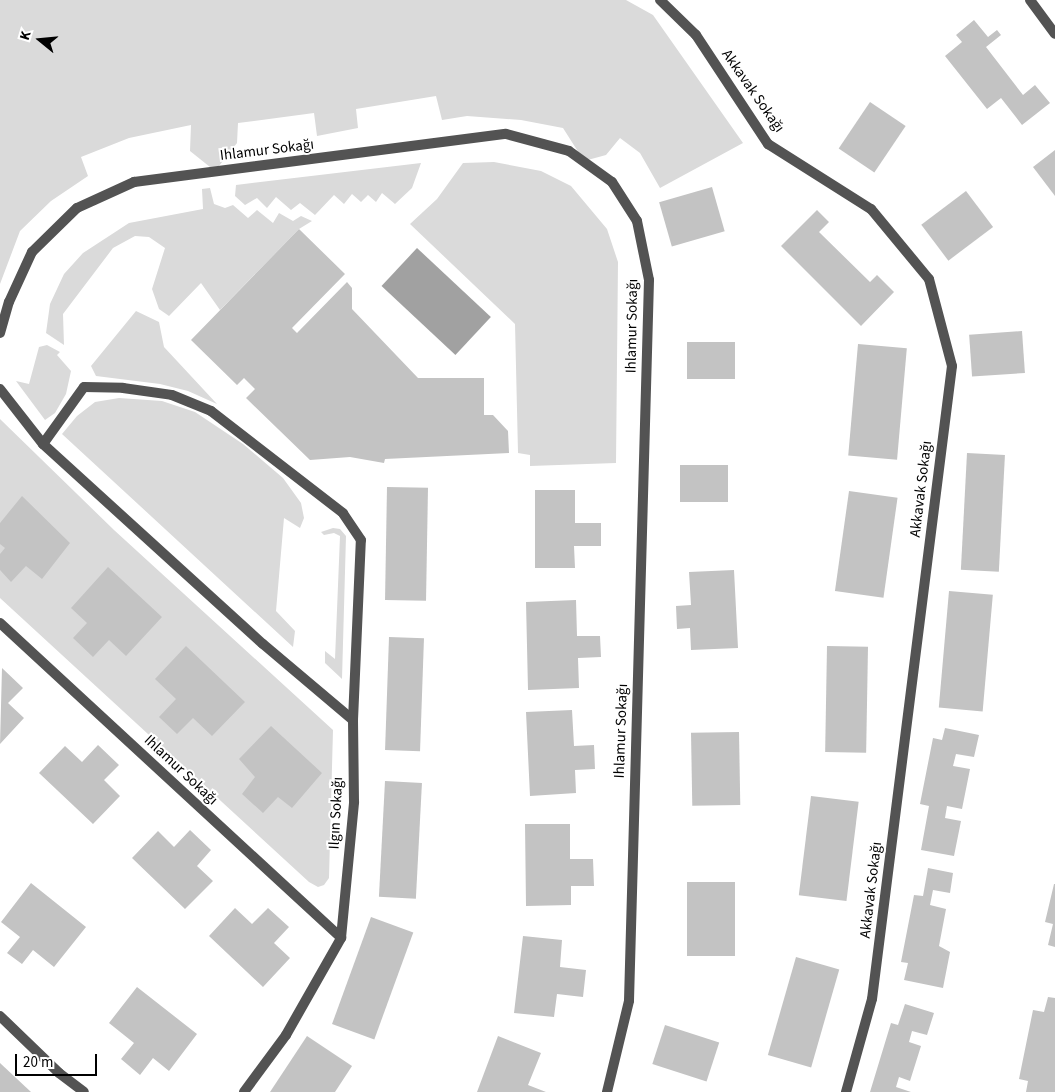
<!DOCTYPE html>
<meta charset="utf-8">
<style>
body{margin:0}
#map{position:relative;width:1055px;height:1092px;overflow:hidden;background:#fff;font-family:"Source Sans 3",sans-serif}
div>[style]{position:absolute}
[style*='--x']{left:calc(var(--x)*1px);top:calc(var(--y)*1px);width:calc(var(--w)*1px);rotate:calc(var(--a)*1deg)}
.green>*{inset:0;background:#dadada}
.water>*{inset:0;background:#a1a1a1;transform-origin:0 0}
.building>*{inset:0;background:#c3c3c3;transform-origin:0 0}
.service>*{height:10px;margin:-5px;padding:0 5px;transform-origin:5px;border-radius:5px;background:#535353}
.minor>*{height:10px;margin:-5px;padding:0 5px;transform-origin:5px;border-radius:5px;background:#535353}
span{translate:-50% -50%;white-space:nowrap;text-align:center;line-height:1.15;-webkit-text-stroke:4px #fff;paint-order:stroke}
.street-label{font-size:15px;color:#000}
.north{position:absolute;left:15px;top:15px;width:50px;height:50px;-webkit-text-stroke:4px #fff;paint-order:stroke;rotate:287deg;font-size:14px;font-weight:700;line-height:20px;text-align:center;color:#000}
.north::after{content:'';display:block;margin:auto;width:18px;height:22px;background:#000;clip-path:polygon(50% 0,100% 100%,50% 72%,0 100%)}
.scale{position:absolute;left:15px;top:1054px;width:82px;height:22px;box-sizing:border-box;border:2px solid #000;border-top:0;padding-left:6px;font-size:15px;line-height:18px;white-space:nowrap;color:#000;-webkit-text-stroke:4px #fff;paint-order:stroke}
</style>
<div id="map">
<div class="green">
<div style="clip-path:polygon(0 0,626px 0,653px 15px,743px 143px,660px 188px,640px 153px,620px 138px,606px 155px,584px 161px,563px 128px,521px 120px,467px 116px,442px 120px,436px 96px,356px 109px,358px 128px,317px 136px,314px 113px,238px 123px,237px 143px,215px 171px,190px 151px,191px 125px,129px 138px,81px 157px,88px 176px,51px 201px,20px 231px,0 284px)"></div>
<div style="clip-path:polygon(494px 162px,541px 171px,571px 186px,607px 229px,618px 262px,616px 463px,530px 466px,530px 455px,518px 453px,515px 324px,410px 224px,437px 199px,463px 163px)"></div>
<div style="clip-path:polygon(421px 163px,412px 188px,395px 204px,382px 193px,376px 202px,368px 195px,361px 202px,352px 194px,344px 204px,334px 195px,315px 215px,300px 203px,291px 210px,276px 197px,267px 208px,257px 198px,245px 205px,235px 196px,236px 185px)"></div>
<div style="clip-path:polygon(210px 188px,214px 204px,225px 208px,233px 205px,248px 218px,257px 210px,273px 223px,279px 213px,293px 221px,301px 216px,312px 221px,299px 229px,220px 310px,201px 283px,169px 316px,159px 309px,152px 289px,165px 248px,149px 237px,135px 236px,113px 248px,63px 314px,64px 345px,46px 333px,50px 304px,64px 274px,83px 253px,129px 223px,203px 209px,202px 189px)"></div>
<div style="clip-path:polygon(136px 311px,159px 322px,164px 347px,217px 404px,188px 391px,160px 384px,96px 376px,91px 366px)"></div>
<div style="clip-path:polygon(47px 345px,60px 352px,57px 355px,71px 371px,66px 394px,55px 413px,45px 420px,16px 381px,29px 384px,39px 347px)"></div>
<div style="clip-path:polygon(119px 398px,162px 401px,195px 412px,243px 444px,283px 478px,301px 503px,304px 518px,300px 528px,284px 518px,276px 611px,295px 631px,293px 647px,62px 434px,77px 416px,95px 402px)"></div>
<div style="clip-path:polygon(0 419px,114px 530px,333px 730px,329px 878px,324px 885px,318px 887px,309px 882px,0 598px)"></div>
<div style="clip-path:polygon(333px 528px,340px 529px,346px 536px,342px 679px,325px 663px,325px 651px,335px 659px,340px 536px,334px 533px,324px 535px,321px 532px)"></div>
</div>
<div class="water">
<div style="left:417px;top:248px;width:101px;height:52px;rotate:43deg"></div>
</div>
<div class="building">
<div style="clip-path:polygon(974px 20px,988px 37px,997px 30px,1001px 35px,986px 47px,1023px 95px,1035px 85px,1050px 103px,1022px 125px,1001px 98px,987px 109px,945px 56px,962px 42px,956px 35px)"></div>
<div style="left:870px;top:102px;width:43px;height:56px;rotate:34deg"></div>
<div style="clip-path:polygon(1055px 150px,1055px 196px,1033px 167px)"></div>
<div style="left:712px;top:187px;width:46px;height:55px;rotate:74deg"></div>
<div style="left:966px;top:191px;width:45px;height:56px;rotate:53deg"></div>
<div style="clip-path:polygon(817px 210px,829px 222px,819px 232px,870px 282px,877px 275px,894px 292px,861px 326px,781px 246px)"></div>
<div style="clip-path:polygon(299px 229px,345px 274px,292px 328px,297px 333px,347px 282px,352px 288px,352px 309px,418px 378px,484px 378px,484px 415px,493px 415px,508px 431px,509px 453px,385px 459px,384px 463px,350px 457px,310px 460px,246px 398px,255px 389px,244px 378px,237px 385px,191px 340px)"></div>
<div style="left:1022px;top:331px;width:42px;height:53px;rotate:86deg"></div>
<div style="left:687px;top:342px;width:48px;height:37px"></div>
<div style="left:858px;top:344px;width:49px;height:112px;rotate:5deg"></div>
<div style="left:967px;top:453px;width:38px;height:117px;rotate:3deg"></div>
<div style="left:680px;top:465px;width:48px;height:37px"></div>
<div style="left:387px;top:487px;width:41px;height:113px;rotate:1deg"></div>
<div style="clip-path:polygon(535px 490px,575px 490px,575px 523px,601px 523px,601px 546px,574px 546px,575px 568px,535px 568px)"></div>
<div style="left:849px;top:491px;width:49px;height:101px;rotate:8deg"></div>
<div style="clip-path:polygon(22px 496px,70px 543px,42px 579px,26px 566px,11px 582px,0 570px,0 554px,5px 548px,0 544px,0 523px)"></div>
<div style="clip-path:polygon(108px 567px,162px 617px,126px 656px,109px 640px,93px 657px,73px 638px,87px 623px,71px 608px)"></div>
<div style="clip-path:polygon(734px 570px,738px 648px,691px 650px,690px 628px,677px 629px,676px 606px,691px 605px,689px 572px)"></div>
<div style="left:949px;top:591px;width:44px;height:117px;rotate:5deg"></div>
<div style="clip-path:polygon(576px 600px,577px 636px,600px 636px,601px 657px,578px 658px,579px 688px,528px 690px,526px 602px)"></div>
<div style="left:389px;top:637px;width:35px;height:113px;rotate:2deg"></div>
<div style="clip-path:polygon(186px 646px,245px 702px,212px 736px,193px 718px,177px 734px,159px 717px,176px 699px,155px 679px)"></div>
<div style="left:827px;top:646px;width:41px;height:106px;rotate:1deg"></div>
<div style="clip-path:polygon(2px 668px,23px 688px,8px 703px,24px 718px,0 744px)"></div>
<div style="clip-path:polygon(572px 710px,574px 746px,594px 745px,595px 769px,575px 770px,576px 793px,530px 796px,526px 712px)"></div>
<div style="clip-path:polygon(271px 726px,322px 773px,292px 808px,278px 797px,263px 813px,242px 794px,255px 777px,239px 759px)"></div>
<div style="clip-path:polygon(945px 728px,979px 735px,974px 757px,956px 754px,953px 766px,970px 769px,962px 809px,947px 806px,945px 818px,961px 821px,954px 856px,921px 850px,929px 806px,920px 804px,933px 738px,942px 740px)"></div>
<div style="left:739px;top:732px;width:73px;height:48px;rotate:89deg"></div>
<div style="clip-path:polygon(98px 745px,119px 765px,104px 780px,120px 796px,93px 824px,39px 773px,65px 746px,82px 762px)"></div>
<div style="left:385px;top:781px;width:37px;height:116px;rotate:3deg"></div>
<div style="left:811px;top:796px;width:48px;height:100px;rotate:7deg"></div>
<div style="clip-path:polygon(525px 824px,570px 824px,570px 859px,593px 859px,594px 886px,571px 886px,571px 905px,526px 906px)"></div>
<div style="clip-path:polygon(190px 830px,211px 850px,197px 866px,213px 881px,185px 909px,132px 858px,158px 831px,174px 847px)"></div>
<div style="clip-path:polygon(928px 868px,953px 873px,950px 893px,933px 890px,930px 905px,946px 909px,939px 946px,950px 952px,943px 988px,904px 980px,908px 963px,901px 962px,914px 895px,923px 896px)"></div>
<div style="left:687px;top:882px;width:48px;height:74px"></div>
<div style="clip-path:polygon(31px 883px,86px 927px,54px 967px,33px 950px,22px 964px,7px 953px,20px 937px,1px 922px)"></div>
<div style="clip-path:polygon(1054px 884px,1055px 884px,1055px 947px,1048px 945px,1053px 924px,1045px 922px)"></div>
<div style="clip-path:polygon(235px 908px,252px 924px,268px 908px,289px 927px,274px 943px,290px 958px,263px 987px,209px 936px)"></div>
<div style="left:371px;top:917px;width:45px;height:114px;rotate:20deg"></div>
<div style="clip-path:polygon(523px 936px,562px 940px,560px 967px,586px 970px,583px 997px,557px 994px,554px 1017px,514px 1013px)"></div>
<div style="left:796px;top:957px;width:45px;height:102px;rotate:16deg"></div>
<div style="clip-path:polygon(137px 987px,197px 1034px,169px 1071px,153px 1058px,140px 1075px,121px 1059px,134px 1043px,109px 1023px)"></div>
<div style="clip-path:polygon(1048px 997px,1055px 998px,1055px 1092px,1026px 1092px,1028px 1081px,1019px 1079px,1033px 1010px,1044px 1012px)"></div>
<div style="clip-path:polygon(905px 1004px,934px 1013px,927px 1035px,912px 1031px,909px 1042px,921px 1046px,910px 1081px,899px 1077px,896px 1087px,911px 1092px,870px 1092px,891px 1023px,898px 1025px)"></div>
<div style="left:665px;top:1025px;width:57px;height:41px;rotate:18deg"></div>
<div style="clip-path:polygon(307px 1036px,352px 1066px,335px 1092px,270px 1092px)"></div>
<div style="clip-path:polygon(498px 1036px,541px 1053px,528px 1085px,546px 1092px,477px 1092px)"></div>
<div style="clip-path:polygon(0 1063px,31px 1092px,0 1092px)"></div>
</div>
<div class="service">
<div style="--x:0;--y:389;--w:70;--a:52"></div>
<div style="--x:43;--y:444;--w:297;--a:42.3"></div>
<div style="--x:263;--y:644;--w:118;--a:40.2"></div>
<div style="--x:43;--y:444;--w:70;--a:-54.3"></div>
<div style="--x:84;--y:387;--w:39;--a:1"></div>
<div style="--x:123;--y:388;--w:49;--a:8.1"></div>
<div style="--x:172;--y:395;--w:42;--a:22.3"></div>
<div style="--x:211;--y:411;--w:167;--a:37.7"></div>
</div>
<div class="minor">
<div style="--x:660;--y:0;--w:50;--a:44.2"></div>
<div style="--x:696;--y:35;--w:131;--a:56.6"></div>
<div style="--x:768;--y:144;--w:122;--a:32.3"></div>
<div style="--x:871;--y:209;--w:91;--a:50.4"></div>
<div style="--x:929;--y:279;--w:90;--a:75.2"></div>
<div style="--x:952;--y:366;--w:638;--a:97.2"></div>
<div style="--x:872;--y:999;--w:97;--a:105.6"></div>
<div style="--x:1030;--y:0;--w:42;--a:53.7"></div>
<div style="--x:0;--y:333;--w:32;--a:-74"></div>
<div style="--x:9;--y:302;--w:55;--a:-65.3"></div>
<div style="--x:32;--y:252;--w:63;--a:-44.4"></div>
<div style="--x:77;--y:208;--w:63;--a:-24.5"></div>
<div style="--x:134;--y:182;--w:375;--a:-7.4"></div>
<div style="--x:506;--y:134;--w:65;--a:15.1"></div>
<div style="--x:569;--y:151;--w:53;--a:35.8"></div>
<div style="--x:612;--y:182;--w:46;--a:57.3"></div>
<div style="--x:637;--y:221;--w:60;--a:78.5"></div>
<div style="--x:649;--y:280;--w:721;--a:91.59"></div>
<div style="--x:629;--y:1001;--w:94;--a:103.6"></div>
<div style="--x:0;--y:623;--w:464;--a:42.7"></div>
<div style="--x:0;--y:1016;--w:82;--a:44"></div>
<div style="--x:59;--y:1073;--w:31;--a:37"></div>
<div style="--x:244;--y:1092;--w:71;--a:-53.6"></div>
<div style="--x:286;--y:1035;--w:112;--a:-60.4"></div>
<div style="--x:341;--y:938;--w:137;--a:-84.5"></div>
<div style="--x:354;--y:802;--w:82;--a:-90.7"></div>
<div style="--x:353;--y:720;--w:180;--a:-87.5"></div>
<div style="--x:361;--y:540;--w:32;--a:-124"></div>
</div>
<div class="street-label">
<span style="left:753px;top:91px;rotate:55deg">Akkavak Sokağı</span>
<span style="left:267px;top:150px;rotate:-7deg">Ihlamur Sokağı</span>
<span style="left:632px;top:326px;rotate:-89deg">Ihlamur Sokağı</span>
<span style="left:921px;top:489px;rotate:-83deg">Akkavak Sokağı</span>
<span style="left:621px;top:731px;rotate:-88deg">Ihlamur Sokağı</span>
<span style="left:181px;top:770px;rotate:43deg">Ihlamur Sokağı</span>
<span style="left:336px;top:813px;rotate:-87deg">Ilgın Sokağı</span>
<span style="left:871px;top:890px;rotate:-83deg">Akkavak Sokağı</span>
</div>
<div class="north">K</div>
<div class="scale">20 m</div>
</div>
